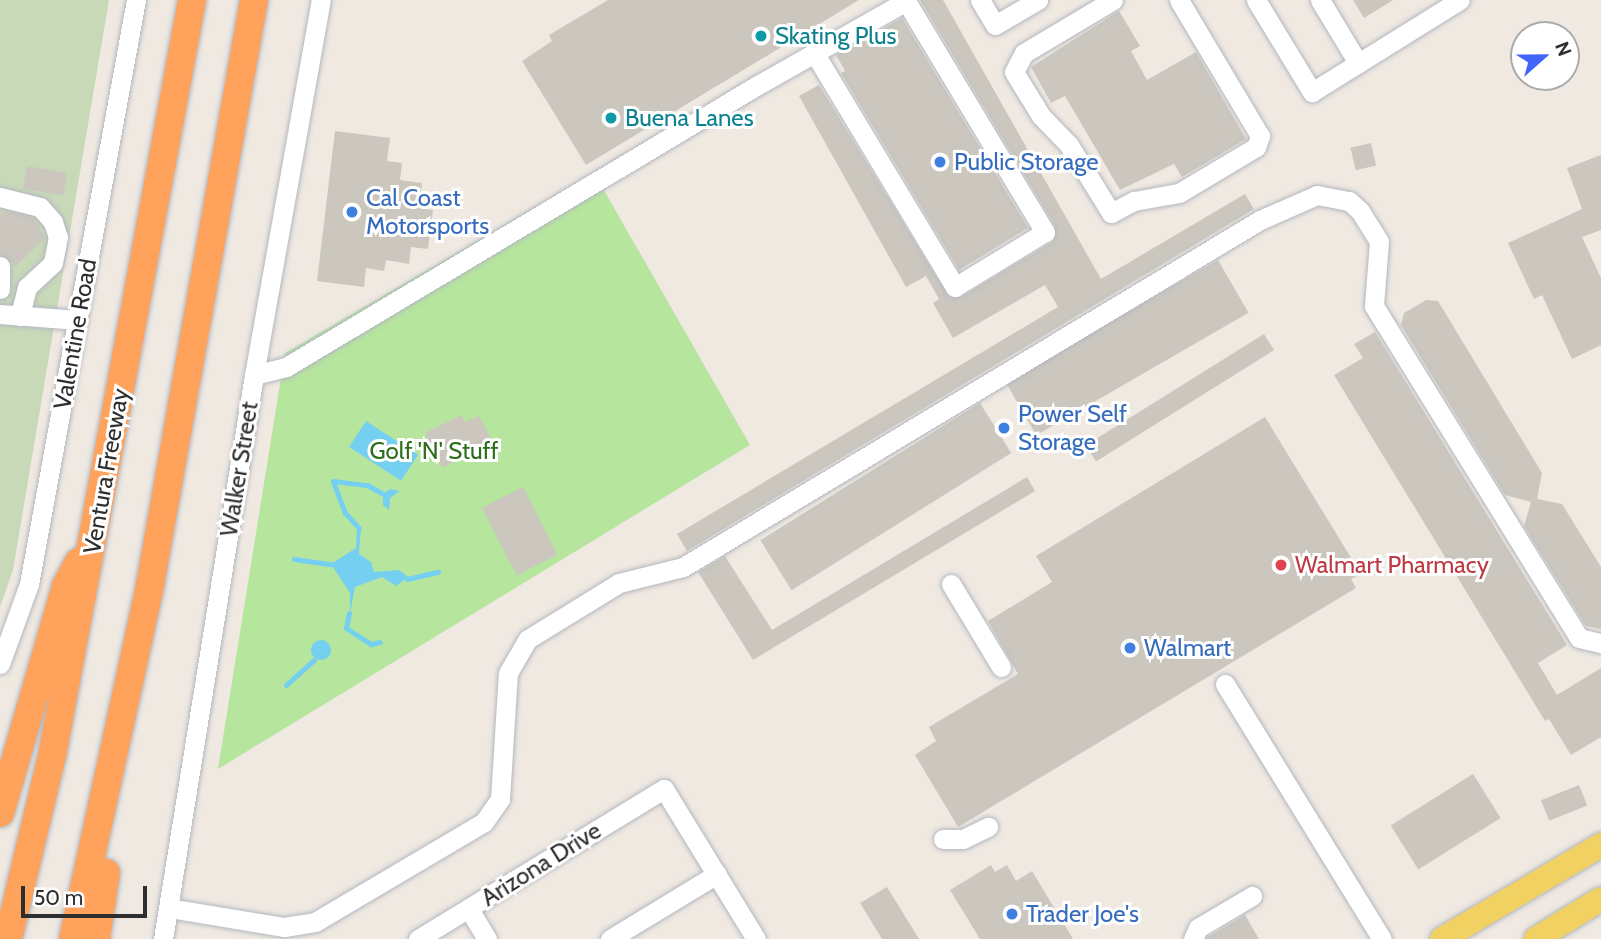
<!DOCTYPE html>
<style>
body{margin:0}
#map{position:relative;width:1601px;height:939px;overflow:hidden;background:#efe9e1;font-family:Cabin,sans-serif}
div>[style]{position:absolute}
[style*='--x']{left:calc(var(--x)*1px);top:calc(var(--y)*1px);width:calc(var(--w)*1px);rotate:calc(var(--a)*1deg)}
.green>*{inset:0;background:#b6e59e}
.cemetery>*{inset:0;background:#c8d9b8}
.water>*{inset:0;background:#75cff0;transform-origin:0 0}
.round{border-radius:50%}
.stream>*{height:5px;margin:-2.5px;padding:0 2.5px;transform-origin:2.5px;border-radius:2.5px;background:#75cff0}
.building>*{inset:0;background:#cbc7bf;transform-origin:0 0}
.roads{filter:drop-shadow(0 0 2px #b4b7c1) drop-shadow(0 0 2px #b4b7c1)}
.minor>*{height:19px;margin:-9.5px;padding:0 9.5px;transform-origin:9.5px;border-radius:9.5px;background:#fff}
.major>*{height:24px;margin:-12px;padding:0 12px;transform-origin:12px;border-radius:12px;background:#f2d163}
.highway>*{height:28px;margin:-14px;padding:0 14px;transform-origin:14px;border-radius:14px;background:#ffa35c}
.dots>*{width:19px;height:19px;translate:-50% -50%;box-sizing:border-box;border:4px solid #fff;border-radius:50%}
span{translate:-50% -50%;white-space:nowrap;text-align:center;line-height:1.15;-webkit-text-stroke:6px #fff;paint-order:stroke}
.culture-label{font-size:24px;color:#0d838f}
.left{translate:0 -50%;text-align:left}
.shop-label{font-size:24px;color:#366cbe}
.street-label{font-size:24px;color:#2e2e2e}
.park-label{font-size:24px;color:#2c6e1b}
.health-label{font-size:24px;color:#be3a42}
.north{position:absolute;left:1510px;top:21px;width:70px;height:70px;box-sizing:border-box;background:#fff;border:2px solid #ababab;border-radius:50%;rotate:69deg;font-size:19px;font-weight:700;line-height:28px;text-align:center;color:#2e2e2e}
.north::after{content:'';display:block;margin:auto;width:24px;height:32px;background:#4264fb;clip-path:polygon(50% 0,100% 100%,50% 72%,0 100%)}
.scale{position:absolute;left:21px;top:886px;width:126px;height:32px;box-sizing:border-box;border:4px solid #2e2e2e;border-top:0;padding-left:9px;font-size:21px;line-height:24px;white-space:nowrap;color:#2e2e2e;-webkit-text-stroke:5px #fff;paint-order:stroke}
</style>
<div id="map">
<div class="green">
<div style="clip-path:polygon(594px 173px,750px 445px,218px 769px,285px 353px)"></div>
</div>
<div class="cemetery">
<div style="clip-path:polygon(0 0,109px 0,13px 570px,0 607px)"></div>
</div>
<div class="water">
<div style="left:366px;top:421px;width:62px;height:31px;rotate:33deg"></div>
<div style="clip-path:polygon(390px 489px,400px 491px,390px 498px,389px 510px,383px 505px,383px 494px)"></div>
<div style="clip-path:polygon(361px 527px,359px 554px,371px 562px,374px 572px,399px 570px,408px 577px,396px 586px,382px 577px,355px 587px,350px 614px,350px 593px,331px 564px,356px 548px,357px 528px)"></div>
<div class="round" style="left:311px;top:640px;width:20px;height:20px"></div>
</div>
<div class="stream">
<div style="--x:359;--y:528;--w:21;--a:-133"></div>
<div style="--x:345;--y:513;--w:34;--a:-111"></div>
<div style="--x:333;--y:481;--w:34;--a:7"></div>
<div style="--x:367;--y:485;--w:18;--a:29"></div>
<div style="--x:294;--y:559;--w:37;--a:8"></div>
<div style="--x:407;--y:579;--w:32;--a:-13"></div>
<div style="--x:349;--y:613;--w:15;--a:101"></div>
<div style="--x:346;--y:628;--w:30;--a:33"></div>
<div style="--x:371;--y:644;--w:9;--a:-13"></div>
<div style="--x:286;--y:685;--w:38;--a:-42"></div>
</div>
<div class="building">
<div style="clip-path:polygon(608px 0,859px 0,586px 165px,522px 61px,552px 41px,549px 35px)"></div>
<div style="clip-path:polygon(920px 0,943px 0,1101px 279px,1245px 194px,1254px 209px,687px 551px,677px 534px,1058px 307px,1045px 285px,953px 338px,933px 303px,939px 299px,926px 276px,906px 287px,799px 96px,819px 85px,949px 297px,961px 297px,1052px 242px,1055px 226px)"></div>
<div style="clip-path:polygon(1353px 0,1393px 0,1364px 18px)"></div>
<div style="clip-path:polygon(1119px 11px,1140px 46px,1131px 51px,1147px 80px,1196px 52px,1246px 139px,1182px 177px,1174px 164px,1120px 190px,1065px 96px,1051px 103px,1031px 67px)"></div>
<div style="clip-path:polygon(902px 18px,1028px 228px,959px 270px,841px 73px,845px 71px,836px 55px)"></div>
<div style="clip-path:polygon(335px 131px,390px 138px,387px 161px,402px 163px,400px 180px,422px 183px,419px 208px,433px 210px,428px 249px,411px 247px,409px 264px,386px 260px,384px 271px,366px 268px,364px 287px,317px 281px)"></div>
<div style="left:1371px;top:143px;width:23px;height:21px;rotate:77deg"></div>
<div style="clip-path:polygon(1601px 155px,1601px 230px,1582px 237px,1601px 278px,1601px 345px,1572px 359px,1542px 295px,1534px 299px,1508px 243px,1582px 209px,1567px 168px)"></div>
<div style="left:27px;top:166px;width:41px;height:23px;rotate:10deg"></div>
<div style="clip-path:polygon(5px 211px,33px 218px,45px 238px,16px 266px,0 254px,0 215px)"></div>
<div style="left:1218px;top:260px;width:61px;height:245px;rotate:60deg"></div>
<div style="clip-path:polygon(1426px 300px,1438px 301px,1542px 473px,1537px 499px,1562px 504px,1601px 567px,1601px 629px,1586px 626px,1524px 526px,1531px 502px,1505px 495px,1401px 325px,1404px 313px)"></div>
<div style="clip-path:polygon(1375px 332px,1567px 645px,1538px 663px,1557px 695px,1601px 668px,1601px 737px,1571px 755px,1549px 719px,1545px 721px,1334px 375px,1363px 358px,1354px 344px)"></div>
<div style="left:1264px;top:334px;width:19px;height:210px;rotate:58deg"></div>
<div style="left:980px;top:403px;width:59px;height:259px;rotate:58deg"></div>
<div style="clip-path:polygon(461px 415px,465px 422px,479px 416px,493px 443px,442px 468px,425px 433px)"></div>
<div style="clip-path:polygon(1265px 417px,1361px 574px,1351px 579px,1356px 588px,958px 827px,915px 755px,936px 741px,929px 727px,1018px 674px,988px 621px,1052px 582px,1036px 556px)"></div>
<div style="clip-path:polygon(1027px 477px,1035px 491px,753px 660px,698px 572px,725px 556px,772px 630px)"></div>
<div style="left:523px;top:487px;width:76px;height:46px;rotate:63deg"></div>
<div style="left:1473px;top:774px;width:52px;height:97px;rotate:58deg"></div>
<div style="left:1579px;top:785px;width:22px;height:41px;rotate:68deg"></div>
<div style="clip-path:polygon(991px 865px,995px 872px,1007px 865px,1016px 881px,1032px 871px,1073px 939px,980px 939px,950px 890px)"></div>
<div style="clip-path:polygon(887px 887px,919px 939px,882px 939px,860px 903px)"></div>
<div style="clip-path:polygon(1245px 915px,1259px 939px,1206px 939px,1208px 937px)"></div>
</div>
<div class="roads">
<div class="minor">
<div style="--x:980;--y:0;--w:29;--a:59"></div>
<div style="--x:995;--y:25;--w:50;--a:-30.2"></div>
<div style="--x:1113;--y:0;--w:104;--a:149.2"></div>
<div style="--x:1024;--y:53;--w:21;--a:118"></div>
<div style="--x:1014;--y:72;--w:52;--a:58.5"></div>
<div style="--x:1041;--y:116;--w:40;--a:46"></div>
<div style="--x:1069;--y:145;--w:80;--a:58.3"></div>
<div style="--x:1111;--y:213;--w:26;--a:-28"></div>
<div style="--x:1134;--y:201;--w:46;--a:-10.1"></div>
<div style="--x:1179;--y:193;--w:90;--a:-30.9"></div>
<div style="--x:1256;--y:147;--w:12;--a:-70"></div>
<div style="--x:1260;--y:136;--w:158;--a:-120.8"></div>
<div style="--x:1256;--y:0;--w:108;--a:58.7"></div>
<div style="--x:1312;--y:92;--w:174;--a:-31.9"></div>
<div style="--x:1320;--y:0;--w:74;--a:58.9"></div>
<div style="--x:0;--y:197;--w:41;--a:14"></div>
<div style="--x:40;--y:207;--w:20;--a:49"></div>
<div style="--x:53;--y:222;--w:16;--a:72"></div>
<div style="--x:58;--y:237;--w:26;--a:101"></div>
<div style="--x:53;--y:263;--w:35;--a:137"></div>
<div style="--x:27;--y:287;--w:30;--a:104"></div>
<div style="--x:0;--y:289;--w:23;--a:-90"></div>
<div style="--x:0;--y:314;--w:78;--a:4.4"></div>
<div style="--x:254;--y:375;--w:33;--a:-14"></div>
<div style="--x:286;--y:367;--w:548;--a:-30.87"></div>
<div style="--x:756;--y:86;--w:172;--a:-29.5"></div>
<div style="--x:906;--y:1;--w:270;--a:59"></div>
<div style="--x:1045;--y:232;--w:105;--a:148.6"></div>
<div style="--x:955;--y:287;--w:272;--a:-121"></div>
<div style="--x:951;--y:584;--w:97;--a:58.9"></div>
<div style="--x:0;--y:664;--w:85;--a:-70.1"></div>
<div style="--x:29;--y:584;--w:594;--a:-79.62"></div>
<div style="--x:1225;--y:684;--w:299;--a:58.4"></div>
<div style="--x:943;--y:839;--w:20;--a:0"></div>
<div style="--x:963;--y:839;--w:28;--a:-26"></div>
<div style="--x:169;--y:908;--w:117;--a:9.4"></div>
<div style="--x:284;--y:927;--w:31;--a:-9"></div>
<div style="--x:315;--y:922;--w:196;--a:-30.6"></div>
<div style="--x:484;--y:822;--w:28;--a:-55"></div>
<div style="--x:500;--y:799;--w:126;--a:-86.4"></div>
<div style="--x:508;--y:673;--w:39;--a:-60"></div>
<div style="--x:528;--y:639;--w:107;--a:-31.6"></div>
<div style="--x:619;--y:583;--w:66;--a:-14"></div>
<div style="--x:683;--y:567;--w:673;--a:-31.02"></div>
<div style="--x:1260;--y:220;--w:62;--a:-23.7"></div>
<div style="--x:1317;--y:195;--w:33;--a:11"></div>
<div style="--x:1349;--y:201;--w:15;--a:42"></div>
<div style="--x:1360;--y:211;--w:36;--a:58"></div>
<div style="--x:1379;--y:242;--w:64;--a:94.5"></div>
<div style="--x:1374;--y:306;--w:390;--a:58.3"></div>
<div style="--x:1579;--y:638;--w:23;--a:13"></div>
<div style="--x:469;--y:909;--w:35;--a:59"></div>
<div style="--x:163;--y:939;--w:571;--a:-80.83"></div>
<div style="--x:254;--y:375;--w:381;--a:-79.9"></div>
<div style="--x:418;--y:939;--w:288;--a:-31.4"></div>
<div style="--x:664;--y:789;--w:176;--a:58.5"></div>
<div style="--x:610;--y:939;--w:125;--a:-31.3"></div>
<div style="--x:1193;--y:939;--w:12;--a:-66"></div>
<div style="--x:1198;--y:928;--w:63;--a:-30.7"></div>
</div>
<div class="major">
<div style="--x:1442;--y:939;--w:185;--a:-30.6"></div>
<div style="--x:1536;--y:939;--w:76;--a:-31.6"></div>
</div>
<div class="highway">
<div style="--x:0;--y:813;--w:236;--a:-73.8"></div>
<div style="--x:66;--y:586;--w:27;--a:-62"></div>
<div style="--x:8;--y:939;--w:193;--a:-76.5"></div>
<div style="--x:53;--y:751;--w:764;--a:-79.51"></div>
<div style="--x:73;--y:939;--w:362;--a:-77.7"></div>
<div style="--x:150;--y:585;--w:594;--a:-79.92"></div>
<div style="--x:96;--y:939;--w:67;--a:-81.4"></div>
</div>
</div>
<div class="dots">
<div style="left:761px;top:36px;background:#0f9aa8"></div>
<div style="left:611px;top:118px;background:#0f9aa8"></div>
<div style="left:940px;top:162px;background:#3f7fe0"></div>
<div style="left:352px;top:212px;background:#3f7fe0"></div>
<div style="left:1004px;top:428px;background:#3f7fe0"></div>
<div style="left:1281px;top:565px;background:#e0444e"></div>
<div style="left:1130px;top:648px;background:#3f7fe0"></div>
<div style="left:1012px;top:914px;background:#3f7fe0"></div>
</div>
<div class="culture-label">
<span class="left" style="left:775px;top:36px">Skating Plus</span>
<span class="left" style="left:625px;top:118px">Buena Lanes</span>
</div>
<div class="shop-label">
<span class="left" style="left:954px;top:162px">Public Storage</span>
<span class="left" style="left:366px;top:212px">Cal Coast<br>Motorsports</span>
<span class="left" style="left:1018px;top:428px">Power Self<br>Storage</span>
<span class="left" style="left:1144px;top:648px">Walmart</span>
<span class="left" style="left:1026px;top:914px">Trader Joe's</span>
</div>
<div class="street-label">
<span style="left:75px;top:334px;rotate:-80deg">Valentine Road</span>
<span style="left:239px;top:469px;rotate:-81deg">Walker Street</span>
<span style="left:106px;top:471px;rotate:-80deg">Ventura Freeway</span>
<span style="left:541px;top:864px;rotate:-32deg">Arizona Drive</span>
</div>
<div class="park-label">
<span style="left:434px;top:451px">Golf 'N' Stuff</span>
</div>
<div class="health-label">
<span class="left" style="left:1295px;top:565px">Walmart Pharmacy</span>
</div>
<div class="north">N</div>
<div class="scale">50 m</div>
</div>
